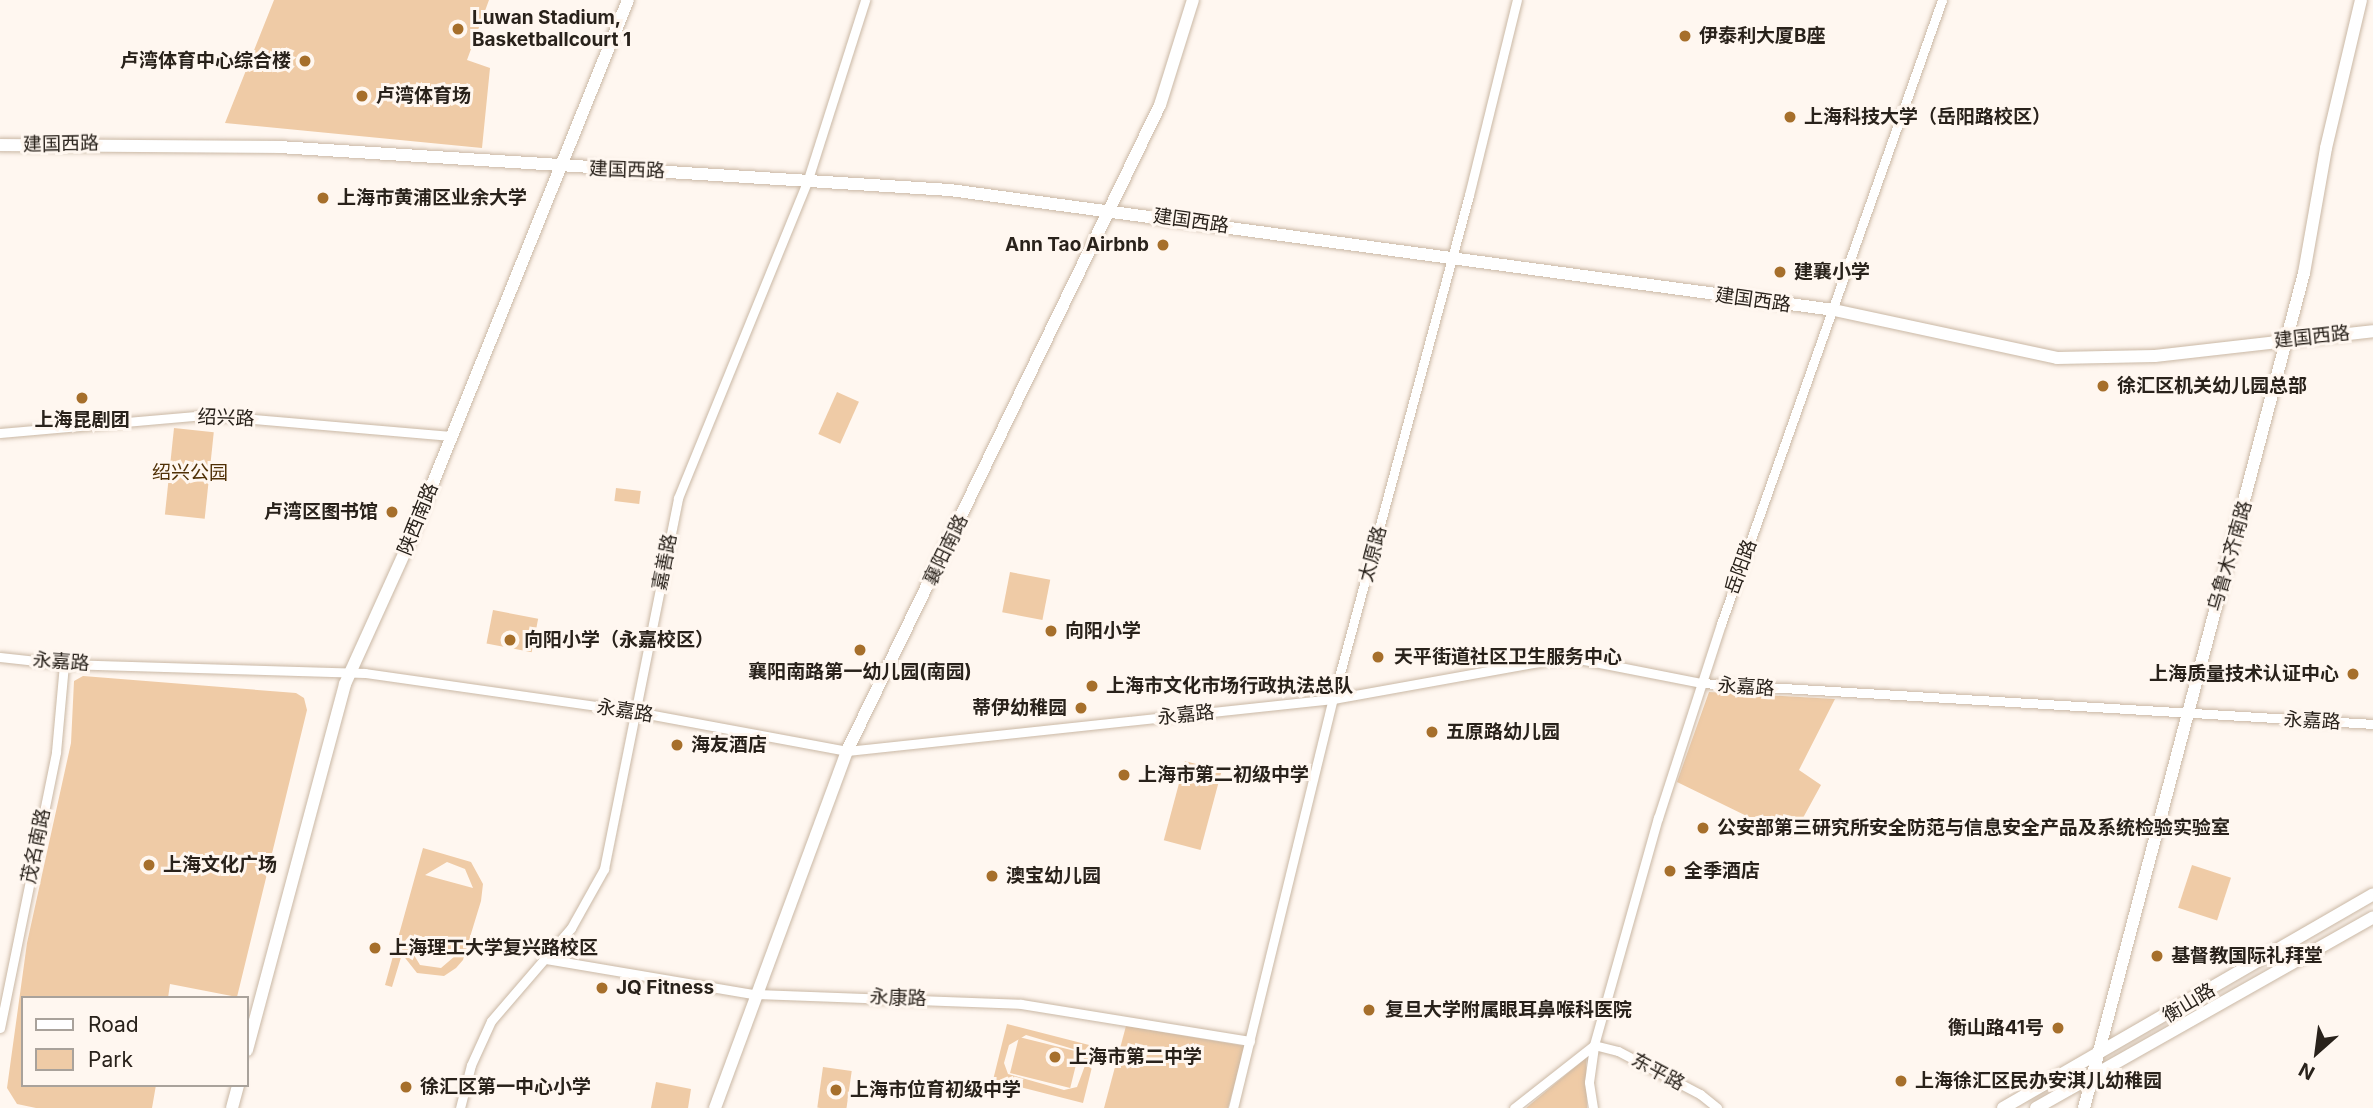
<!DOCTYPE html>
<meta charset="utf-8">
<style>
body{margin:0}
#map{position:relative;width:2373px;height:1108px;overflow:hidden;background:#fff7f0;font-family:Inter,"Noto Sans SC",sans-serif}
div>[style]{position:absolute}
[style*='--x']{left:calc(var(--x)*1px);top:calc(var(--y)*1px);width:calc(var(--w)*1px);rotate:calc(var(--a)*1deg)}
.green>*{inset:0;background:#efcba6;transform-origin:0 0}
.roads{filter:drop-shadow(0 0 2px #cab8a5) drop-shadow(0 0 2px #cab8a5)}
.street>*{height:9px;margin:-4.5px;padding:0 4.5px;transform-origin:4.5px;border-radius:4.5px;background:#fff}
.secondary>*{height:12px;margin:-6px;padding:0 6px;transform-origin:6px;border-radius:6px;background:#fff}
.dots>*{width:19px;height:19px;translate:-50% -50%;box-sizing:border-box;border:4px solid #fff7f0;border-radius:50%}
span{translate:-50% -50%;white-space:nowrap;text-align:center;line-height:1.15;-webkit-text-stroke:6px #fff7f0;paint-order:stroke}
.poi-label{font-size:19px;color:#29221b;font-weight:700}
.left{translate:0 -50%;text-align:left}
.right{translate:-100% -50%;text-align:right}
.street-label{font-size:19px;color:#29221b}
.park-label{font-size:19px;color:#503005}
.legend{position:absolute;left:21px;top:996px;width:228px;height:91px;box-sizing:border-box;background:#fff7f0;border:2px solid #a9a29b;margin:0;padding:9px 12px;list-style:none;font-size:21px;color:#29221b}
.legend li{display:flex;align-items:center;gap:14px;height:35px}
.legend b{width:35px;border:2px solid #a9a29b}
.north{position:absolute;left:2282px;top:1017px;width:70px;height:70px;-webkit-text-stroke:5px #fff7f0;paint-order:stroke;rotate:208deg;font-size:19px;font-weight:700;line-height:28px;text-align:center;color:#29221b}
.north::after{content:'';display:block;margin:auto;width:24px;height:32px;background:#29221b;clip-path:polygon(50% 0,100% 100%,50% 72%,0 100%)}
</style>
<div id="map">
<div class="green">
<div style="clip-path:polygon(274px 0,489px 0,467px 60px,490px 68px,482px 148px,225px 123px)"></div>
<div style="left:837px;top:392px;width:24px;height:46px;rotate:24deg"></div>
<div style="left:174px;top:428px;width:40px;height:87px;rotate:6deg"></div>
<div style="left:616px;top:488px;width:25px;height:13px;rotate:7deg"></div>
<div style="left:1010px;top:572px;width:41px;height:41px;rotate:11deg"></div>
<div style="left:493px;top:610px;width:46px;height:34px;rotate:11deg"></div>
<div style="clip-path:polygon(83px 676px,296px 693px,304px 698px,307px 710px,237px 997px,170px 984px,168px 998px,23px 998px,23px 1085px,156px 1085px,152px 1108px,36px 1108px,17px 1104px,7px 1088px,27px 943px,71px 743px,74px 681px)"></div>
<div style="clip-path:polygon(1709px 692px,1835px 699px,1799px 770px,1821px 785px,1792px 838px,1677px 782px)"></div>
<div style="left:1185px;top:761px;width:38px;height:82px;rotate:15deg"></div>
<div style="clip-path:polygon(evenodd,423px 848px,471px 862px,483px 884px,481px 901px,463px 960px,456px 968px,444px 976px,417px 973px,402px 954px,392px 987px,385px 985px,423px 848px,447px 862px,465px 869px,473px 888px,425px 875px,447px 862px,423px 848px,406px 942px,454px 956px,455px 956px,441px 968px,420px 965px,406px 942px)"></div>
<div style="left:2192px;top:865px;width:41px;height:45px;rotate:18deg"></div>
<div style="clip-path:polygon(evenodd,1007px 1024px,1097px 1047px,1083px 1103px,993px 1080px,1007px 1024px,1026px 1035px,1080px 1051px,1086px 1063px,1077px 1087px,1064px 1090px,1008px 1074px,1004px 1063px,1009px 1045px,1026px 1035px)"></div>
<div style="clip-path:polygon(1126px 1026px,1245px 1046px,1228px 1108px,1104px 1108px)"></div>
<div style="left:1019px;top:1037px;width:62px;height:37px;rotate:14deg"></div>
<div style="clip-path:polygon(1586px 1058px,1587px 1108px,1526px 1108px)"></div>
<div style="left:823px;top:1067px;width:29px;height:41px;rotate:8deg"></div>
<div style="clip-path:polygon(656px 1082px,691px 1089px,688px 1108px,651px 1108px)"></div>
</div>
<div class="roads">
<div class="street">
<div style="--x:0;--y:433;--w:208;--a:-5"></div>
<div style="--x:207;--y:415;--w:245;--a:4.9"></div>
<div style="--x:0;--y:657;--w:64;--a:6.2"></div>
<div style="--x:64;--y:664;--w:301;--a:1.7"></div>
<div style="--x:365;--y:673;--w:264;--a:8.1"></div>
<div style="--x:626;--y:710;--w:225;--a:10.5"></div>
<div style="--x:847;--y:751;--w:489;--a:-6.1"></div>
<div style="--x:1333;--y:699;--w:220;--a:-10.2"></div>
<div style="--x:1550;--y:660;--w:29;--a:-2"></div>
<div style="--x:1579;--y:659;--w:124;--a:11.1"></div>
<div style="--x:1701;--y:683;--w:673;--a:3.49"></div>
<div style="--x:546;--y:959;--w:211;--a:9.6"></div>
<div style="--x:754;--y:994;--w:267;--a:2.1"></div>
<div style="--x:1021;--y:1004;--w:232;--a:9.2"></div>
<div style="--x:0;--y:1028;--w:282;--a:-78.5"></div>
<div style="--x:56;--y:752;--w:88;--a:-84.8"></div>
<div style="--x:1594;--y:1045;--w:25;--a:14"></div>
<div style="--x:1618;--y:1051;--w:93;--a:27.7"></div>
<div style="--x:1700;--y:1094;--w:22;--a:39"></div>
<div style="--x:460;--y:1108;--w:44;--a:-75.7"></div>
<div style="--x:471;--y:1065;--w:48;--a:-65.6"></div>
<div style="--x:491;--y:1021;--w:123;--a:-49.3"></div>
<div style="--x:571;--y:928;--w:68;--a:-60.8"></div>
<div style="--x:604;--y:869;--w:378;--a:-78.7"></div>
<div style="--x:678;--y:498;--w:344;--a:-67.8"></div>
<div style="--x:808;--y:179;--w:188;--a:-72.3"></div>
<div style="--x:1233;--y:1108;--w:421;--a:-76.3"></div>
<div style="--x:1333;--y:699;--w:522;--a:-74.9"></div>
<div style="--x:1469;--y:195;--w:201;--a:-76.2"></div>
<div style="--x:1514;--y:1108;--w:102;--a:-38.2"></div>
<div style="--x:1593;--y:1108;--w:26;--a:-99"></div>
<div style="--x:1589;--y:1082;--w:37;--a:-82"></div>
<div style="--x:1594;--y:1045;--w:236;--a:-74.3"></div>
<div style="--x:1658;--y:818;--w:204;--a:-72"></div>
<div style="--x:1721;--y:624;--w:662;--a:-70.5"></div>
</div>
<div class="secondary">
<div style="--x:0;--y:145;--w:279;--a:0.4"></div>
<div style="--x:279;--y:147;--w:672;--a:3.67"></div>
<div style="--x:950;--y:190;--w:892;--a:7.73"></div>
<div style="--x:1834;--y:310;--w:228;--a:12.1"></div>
<div style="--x:2057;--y:358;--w:98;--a:-1.2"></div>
<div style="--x:2155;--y:356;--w:219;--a:-6.5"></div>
<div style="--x:247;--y:1050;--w:379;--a:-75"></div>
<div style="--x:345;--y:684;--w:145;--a:-65.6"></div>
<div style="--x:405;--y:552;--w:595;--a:-68"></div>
<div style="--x:232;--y:1108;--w:24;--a:-75"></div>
<div style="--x:715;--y:1108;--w:381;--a:-69.7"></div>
<div style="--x:847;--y:751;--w:718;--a:-64.15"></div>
<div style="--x:1160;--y:105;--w:110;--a:-72.6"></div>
<div style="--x:2003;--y:1108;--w:427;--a:-30"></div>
<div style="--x:2036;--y:1108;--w:387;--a:-29.5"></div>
<div style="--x:2084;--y:1108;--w:863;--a:-75.24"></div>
<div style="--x:2304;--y:273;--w:127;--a:-80"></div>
<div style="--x:2326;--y:148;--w:152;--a:-76.7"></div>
</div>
</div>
<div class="dots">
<div style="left:458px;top:29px;background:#a66f2b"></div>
<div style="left:1685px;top:36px;background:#a66f2b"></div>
<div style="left:305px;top:61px;background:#a66f2b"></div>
<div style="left:362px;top:96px;background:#a66f2b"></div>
<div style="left:1790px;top:117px;background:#a66f2b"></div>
<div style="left:323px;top:198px;background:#a66f2b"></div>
<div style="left:1163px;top:245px;background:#a66f2b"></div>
<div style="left:1780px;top:272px;background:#a66f2b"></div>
<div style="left:2103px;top:386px;background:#a66f2b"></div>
<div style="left:82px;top:398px;background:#a66f2b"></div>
<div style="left:392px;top:512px;background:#a66f2b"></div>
<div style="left:1051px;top:631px;background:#a66f2b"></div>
<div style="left:510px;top:640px;background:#a66f2b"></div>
<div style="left:860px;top:650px;background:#a66f2b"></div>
<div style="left:1378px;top:657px;background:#a66f2b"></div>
<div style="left:2353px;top:674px;background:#a66f2b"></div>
<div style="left:1092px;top:686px;background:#a66f2b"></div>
<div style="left:1081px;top:708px;background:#a66f2b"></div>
<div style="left:1432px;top:732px;background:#a66f2b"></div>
<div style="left:677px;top:745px;background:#a66f2b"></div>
<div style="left:1124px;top:775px;background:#a66f2b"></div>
<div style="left:1703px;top:828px;background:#a66f2b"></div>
<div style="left:149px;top:865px;background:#a66f2b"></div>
<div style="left:1670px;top:871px;background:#a66f2b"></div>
<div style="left:992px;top:876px;background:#a66f2b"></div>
<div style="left:375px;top:948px;background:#a66f2b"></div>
<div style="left:2157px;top:956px;background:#a66f2b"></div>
<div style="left:602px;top:988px;background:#a66f2b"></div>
<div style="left:1369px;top:1010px;background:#a66f2b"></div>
<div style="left:2058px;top:1028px;background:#a66f2b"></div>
<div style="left:1055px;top:1057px;background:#a66f2b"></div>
<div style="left:1901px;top:1081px;background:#a66f2b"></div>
<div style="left:406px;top:1087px;background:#a66f2b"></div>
<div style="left:836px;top:1090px;background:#a66f2b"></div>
</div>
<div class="poi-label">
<span class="left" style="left:472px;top:29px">Luwan Stadium,<br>Basketballcourt 1</span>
<span class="left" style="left:1699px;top:36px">伊泰利大厦B座</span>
<span class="right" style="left:291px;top:61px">卢湾体育中心综合楼</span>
<span class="left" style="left:376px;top:96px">卢湾体育场</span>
<span class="left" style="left:1804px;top:117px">上海科技大学（岳阳路校区）</span>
<span class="left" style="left:337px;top:198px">上海市黄浦区业余大学</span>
<span class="right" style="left:1149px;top:245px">Ann Tao Airbnb</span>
<span class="left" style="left:1794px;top:272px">建襄小学</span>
<span class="left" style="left:2117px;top:386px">徐汇区机关幼儿园总部</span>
<span style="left:82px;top:420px">上海昆剧团</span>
<span class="right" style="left:378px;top:512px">卢湾区图书馆</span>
<span class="left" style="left:1065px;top:631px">向阳小学</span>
<span class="left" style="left:524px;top:640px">向阳小学（永嘉校区）</span>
<span class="left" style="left:1394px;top:657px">天平街道社区卫生服务中心</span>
<span style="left:860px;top:672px">襄阳南路第一幼儿园(南园)</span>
<span class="right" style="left:2339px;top:674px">上海质量技术认证中心</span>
<span class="left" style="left:1106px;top:686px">上海市文化市场行政执法总队</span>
<span class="right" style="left:1067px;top:708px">蒂伊幼稚园</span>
<span class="left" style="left:1446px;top:732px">五原路幼儿园</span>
<span class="left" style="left:691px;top:745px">海友酒店</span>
<span class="left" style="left:1138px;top:775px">上海市第二初级中学</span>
<span class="left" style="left:1717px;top:828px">公安部第三研究所安全防范与信息安全产品及系统检验实验室</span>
<span class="left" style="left:163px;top:865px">上海文化广场</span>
<span class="left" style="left:1684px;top:871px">全季酒店</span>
<span class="left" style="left:1006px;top:876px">澳宝幼儿园</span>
<span class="left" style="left:389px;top:948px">上海理工大学复兴路校区</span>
<span class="left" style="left:2171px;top:956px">基督教国际礼拜堂</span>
<span class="left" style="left:616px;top:988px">JQ Fitness</span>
<span class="left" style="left:1385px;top:1010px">复旦大学附属眼耳鼻喉科医院</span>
<span class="right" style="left:2044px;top:1028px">衡山路41号</span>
<span class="left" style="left:1069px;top:1057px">上海市第二中学</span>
<span class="left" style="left:1915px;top:1081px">上海徐汇区民办安淇儿幼稚园</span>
<span class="left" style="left:420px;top:1087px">徐汇区第一中心小学</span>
<span class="left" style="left:850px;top:1090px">上海市位育初级中学</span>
</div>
<div class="street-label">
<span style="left:61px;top:144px;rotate:-1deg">建国西路</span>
<span style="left:627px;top:170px;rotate:2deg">建国西路</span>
<span style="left:1191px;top:221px;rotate:8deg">建国西路</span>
<span style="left:1753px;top:300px;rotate:8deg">建国西路</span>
<span style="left:2312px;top:337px;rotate:-6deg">建国西路</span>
<span style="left:226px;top:418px;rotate:2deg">绍兴路</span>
<span style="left:418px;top:519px;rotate:-68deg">陕西南路</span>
<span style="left:946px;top:550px;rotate:-64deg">襄阳南路</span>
<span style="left:1373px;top:554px;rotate:-75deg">太原路</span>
<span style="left:2230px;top:556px;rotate:-74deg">乌鲁木齐南路</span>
<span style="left:665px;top:562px;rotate:-79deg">嘉善路</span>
<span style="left:1741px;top:567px;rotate:-70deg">岳阳路</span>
<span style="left:61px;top:662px;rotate:4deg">永嘉路</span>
<span style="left:1746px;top:687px;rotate:4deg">永嘉路</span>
<span style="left:625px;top:711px;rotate:9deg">永嘉路</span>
<span style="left:1186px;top:715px;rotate:-6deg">永嘉路</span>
<span style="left:2312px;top:721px;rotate:3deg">永嘉路</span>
<span style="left:36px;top:846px;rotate:-78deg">茂名南路</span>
<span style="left:898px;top:998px;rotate:2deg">永康路</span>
<span style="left:2189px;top:1003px;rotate:-31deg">衡山路</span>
<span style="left:1658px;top:1072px;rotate:28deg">东平路</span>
</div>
<div class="park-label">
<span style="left:190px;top:473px">绍兴公园</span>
</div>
<ul class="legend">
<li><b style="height:9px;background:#fff"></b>Road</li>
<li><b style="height:19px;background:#efcba6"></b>Park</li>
</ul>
<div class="north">N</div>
</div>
